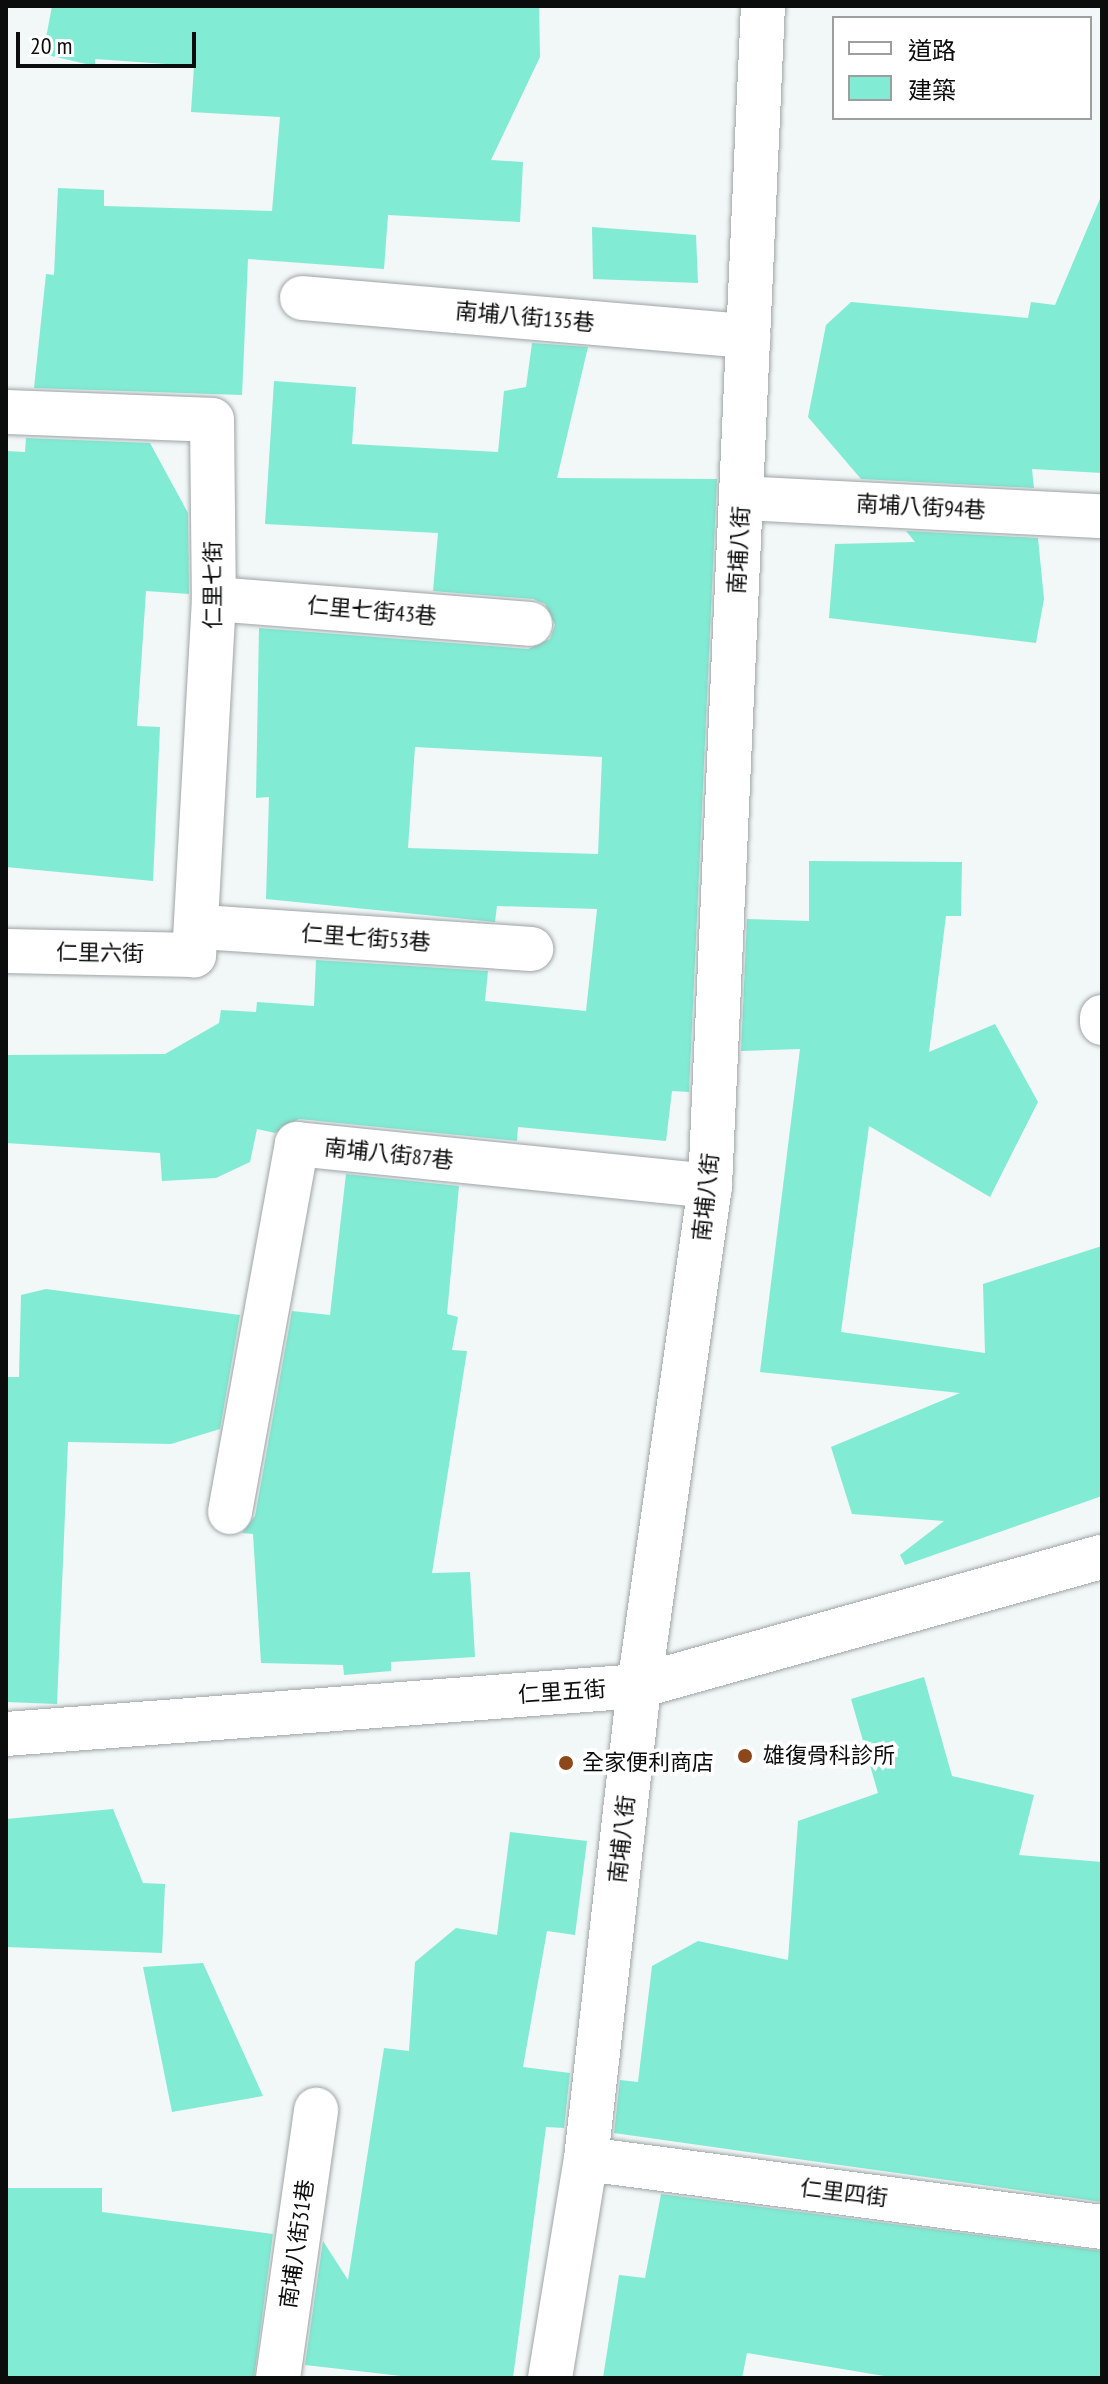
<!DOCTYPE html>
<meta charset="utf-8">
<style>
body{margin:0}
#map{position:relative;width:1108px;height:2384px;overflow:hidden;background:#f2f7f8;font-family:"PT Sans Narrow","Noto Sans TC",sans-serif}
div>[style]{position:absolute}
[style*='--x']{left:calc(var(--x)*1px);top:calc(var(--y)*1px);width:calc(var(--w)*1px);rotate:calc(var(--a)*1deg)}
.building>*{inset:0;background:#81ebd4}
.roads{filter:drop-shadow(0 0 2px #9fa4a5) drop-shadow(0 0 2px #9fa4a5)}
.minor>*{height:44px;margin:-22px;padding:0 22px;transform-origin:22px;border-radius:22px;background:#fff}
.dots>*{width:22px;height:22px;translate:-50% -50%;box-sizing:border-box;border:4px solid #fff;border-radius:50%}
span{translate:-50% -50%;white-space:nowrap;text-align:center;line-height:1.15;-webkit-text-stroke:7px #fff;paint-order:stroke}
.street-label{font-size:22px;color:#0b0d0d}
.poi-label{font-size:22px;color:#0b0d0d}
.left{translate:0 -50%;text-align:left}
.frame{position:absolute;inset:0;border:8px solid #0b0d0d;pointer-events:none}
.legend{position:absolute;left:832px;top:16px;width:260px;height:104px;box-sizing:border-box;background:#fff;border:2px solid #9d9e9e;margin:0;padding:10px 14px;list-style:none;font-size:24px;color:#0b0d0d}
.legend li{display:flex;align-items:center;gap:16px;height:40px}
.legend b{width:40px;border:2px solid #9d9e9e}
.scale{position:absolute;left:16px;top:32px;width:180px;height:36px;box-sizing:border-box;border:4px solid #0b0d0d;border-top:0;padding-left:10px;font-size:24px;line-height:28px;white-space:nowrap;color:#0b0d0d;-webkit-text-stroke:6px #fff;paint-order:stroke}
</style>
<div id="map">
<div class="building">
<div style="clip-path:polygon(52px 6px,539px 6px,540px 57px,491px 160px,523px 162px,520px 222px,388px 215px,384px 269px,248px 259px,242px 395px,34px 388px,46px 274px,54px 275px,58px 188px,104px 190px,104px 206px,272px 211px,280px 117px,191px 112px,194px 66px,95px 59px,95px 66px,43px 54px)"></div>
<div style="clip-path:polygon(1102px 194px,1102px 473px,1032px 469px,1034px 488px,861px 479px,808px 417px,826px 325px,851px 302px,1028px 318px,1031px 302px,1055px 305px)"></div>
<div style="clip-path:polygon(592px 227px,696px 235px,698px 283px,593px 279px)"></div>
<div style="clip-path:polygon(evenodd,532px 343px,588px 347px,557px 478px,717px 479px,689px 1092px,672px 1091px,666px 1141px,518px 1127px,517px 1141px,299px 1119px,275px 1133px,257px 1129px,250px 1162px,216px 1178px,162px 1181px,160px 1153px,6px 1143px,6px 1055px,165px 1054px,219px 1023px,221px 1010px,256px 1012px,257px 1002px,314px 1006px,316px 960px,488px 971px,485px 1001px,586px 1011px,597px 909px,497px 906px,495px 922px,266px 899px,269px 797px,256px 798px,259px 628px,528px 649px,550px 639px,555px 625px,545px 604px,533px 599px,433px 591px,438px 533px,265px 524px,274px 381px,356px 387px,352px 444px,498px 452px,504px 391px,526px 387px,532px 343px,415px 747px,602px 757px,598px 854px,408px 848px,415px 747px)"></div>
<div style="clip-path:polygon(26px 438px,150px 443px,188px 513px,189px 594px,146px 591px,137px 726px,160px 727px,153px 881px,6px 867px,6px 451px,25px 452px)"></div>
<div style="clip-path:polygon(906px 531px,1038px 538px,1044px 599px,1036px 643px,829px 618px,835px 544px,915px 542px)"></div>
<div style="clip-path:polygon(809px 861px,962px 862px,961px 916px,946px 916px,929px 1052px,995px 1024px,1038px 1102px,990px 1197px,869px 1126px,841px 1332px,985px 1353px,983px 1284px,1102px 1246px,1102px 1496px,905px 1565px,900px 1555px,944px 1521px,852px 1514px,831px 1447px,960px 1393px,760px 1372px,800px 1049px,741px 1051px,747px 919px,809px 921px)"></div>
<div style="clip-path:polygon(346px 1174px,459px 1186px,447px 1314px,458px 1317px,452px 1350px,467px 1351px,432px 1573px,470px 1572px,475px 1657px,391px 1662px,391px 1671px,344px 1675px,343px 1665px,261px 1663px,253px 1534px,242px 1533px,255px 1516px,292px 1311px,330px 1315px)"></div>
<div style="clip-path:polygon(46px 1289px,240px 1315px,220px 1429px,171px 1444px,68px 1442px,57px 1704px,6px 1702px,6px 1377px,19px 1377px,21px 1295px)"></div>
<div style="clip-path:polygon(924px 1677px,952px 1776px,1034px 1795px,1019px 1855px,1102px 1862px,1102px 2202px,614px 2133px,620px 2080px,638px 2082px,652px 1966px,698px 1941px,788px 1960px,798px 1821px,878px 1793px,851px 1699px)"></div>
<div style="clip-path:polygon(113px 1809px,143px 1883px,165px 1884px,162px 1953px,6px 1947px,6px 1819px)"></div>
<div style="clip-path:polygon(510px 1832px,587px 1841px,575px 1935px,547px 1931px,523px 2067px,570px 2073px,564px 2128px,546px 2127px,513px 2378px,419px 2378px,305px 2365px,323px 2241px,348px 2280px,384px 2048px,409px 2051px,415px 1962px,456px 1928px,497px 1935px)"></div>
<div style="clip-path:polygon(203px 1963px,263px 2096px,172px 2112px,143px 1967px)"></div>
<div style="clip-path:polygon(6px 2188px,102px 2188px,102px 2212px,273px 2234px,254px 2378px,6px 2378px)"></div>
<div style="clip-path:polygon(661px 2194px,1102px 2251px,1102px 2378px,896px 2378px,747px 2353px,742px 2378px,603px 2378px,619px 2275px,645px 2278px)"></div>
</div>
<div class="roads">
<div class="minor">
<div style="--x:302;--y:298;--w:448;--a:4.9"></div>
<div style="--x:6;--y:412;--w:206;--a:2.2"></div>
<div style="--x:212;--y:420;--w:179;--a:89.4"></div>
<div style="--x:214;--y:599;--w:357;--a:93.2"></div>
<div style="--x:194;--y:955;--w:188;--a:-178.8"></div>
<div style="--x:741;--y:498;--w:361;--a:2.9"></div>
<div style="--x:214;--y:599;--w:317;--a:4.5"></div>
<div style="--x:201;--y:927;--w:331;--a:3.8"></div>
<div style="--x:1102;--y:1017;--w:6;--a:90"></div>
<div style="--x:230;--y:1512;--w:374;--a:-79.7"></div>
<div style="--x:297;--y:1144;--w:415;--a:5.8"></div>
<div style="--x:6;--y:1734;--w:635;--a:-4.34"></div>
<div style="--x:639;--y:1686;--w:481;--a:-15.6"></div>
<div style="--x:586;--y:2159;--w:520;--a:7.51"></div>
<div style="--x:278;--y:2378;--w:271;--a:-81.9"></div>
<div style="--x:550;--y:2378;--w:222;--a:-80.7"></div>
<div style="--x:586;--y:2159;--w:476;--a:-83.6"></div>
<div style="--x:639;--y:1686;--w:505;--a:-81.92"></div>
<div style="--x:710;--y:1186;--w:1181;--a:-87.43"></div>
</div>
</div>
<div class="dots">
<div style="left:745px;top:1756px;background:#8c481a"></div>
<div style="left:566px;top:1763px;background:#8c481a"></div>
</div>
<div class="street-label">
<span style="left:525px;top:317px;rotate:5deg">南埔八街135巷</span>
<span style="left:921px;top:507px;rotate:3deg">南埔八街94巷</span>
<span style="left:739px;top:550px;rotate:-87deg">南埔八街</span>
<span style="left:213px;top:585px;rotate:-90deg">仁里七街</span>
<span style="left:372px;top:611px;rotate:5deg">仁里七街43巷</span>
<span style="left:366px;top:938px;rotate:4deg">仁里七街53巷</span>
<span style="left:100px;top:953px;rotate:1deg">仁里六街</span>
<span style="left:389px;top:1154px;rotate:6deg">南埔八街87巷</span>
<span style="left:706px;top:1197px;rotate:-84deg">南埔八街</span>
<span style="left:562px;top:1692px;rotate:-4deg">仁里五街</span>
<span style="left:622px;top:1839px;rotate:-84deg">南埔八街</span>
<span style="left:844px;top:2193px;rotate:7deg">仁里四街</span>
<span style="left:297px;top:2244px;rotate:-82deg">南埔八街31巷</span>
</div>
<div class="poi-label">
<span class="left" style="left:763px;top:1756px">雄復骨科診所</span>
<span class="left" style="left:582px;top:1763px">全家便利商店</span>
</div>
<div class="frame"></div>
<ul class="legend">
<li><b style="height:10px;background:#fff"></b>道路</li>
<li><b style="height:22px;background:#81ebd4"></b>建築</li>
</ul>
<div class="scale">20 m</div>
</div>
